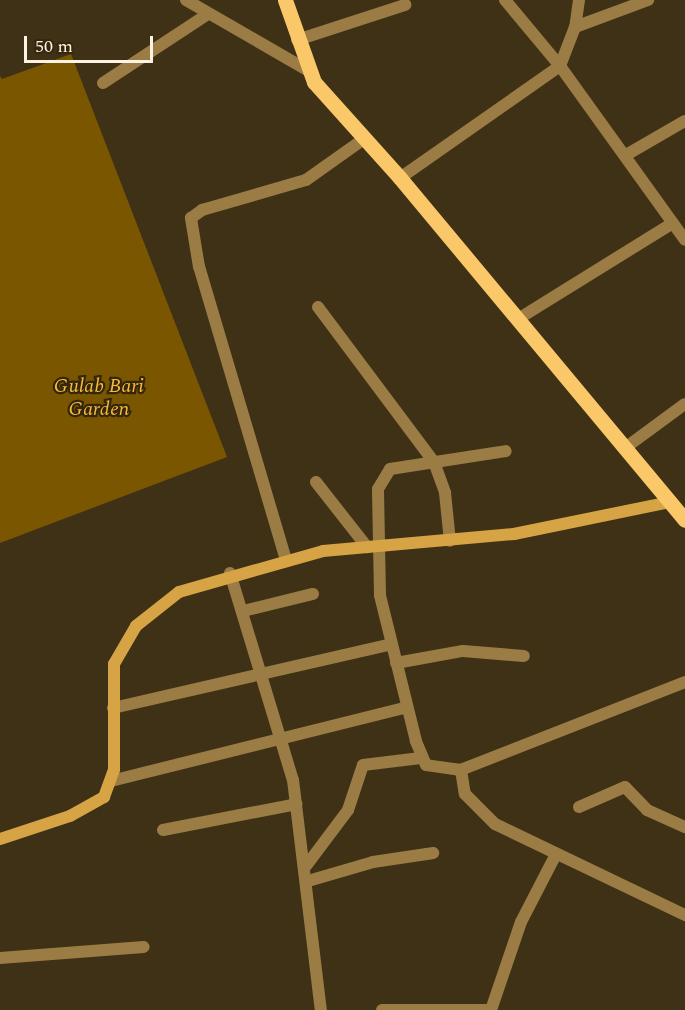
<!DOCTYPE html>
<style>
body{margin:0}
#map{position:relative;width:685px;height:1010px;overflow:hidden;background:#3f3116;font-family:Spectral,serif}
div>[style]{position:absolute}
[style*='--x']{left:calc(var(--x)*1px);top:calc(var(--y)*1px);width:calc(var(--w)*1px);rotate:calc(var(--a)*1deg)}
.green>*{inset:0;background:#7a5600}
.street>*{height:12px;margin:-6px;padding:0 6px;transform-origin:6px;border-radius:6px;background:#9b7c44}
.secondary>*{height:12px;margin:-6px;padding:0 6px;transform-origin:6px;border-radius:6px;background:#d6a445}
.primary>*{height:15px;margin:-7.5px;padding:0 7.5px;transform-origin:7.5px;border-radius:7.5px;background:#fac769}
span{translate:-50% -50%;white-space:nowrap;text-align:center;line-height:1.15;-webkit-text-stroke:4.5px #34270c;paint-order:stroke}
.park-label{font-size:20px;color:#f9ba38;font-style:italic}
.scale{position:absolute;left:24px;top:36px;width:129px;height:27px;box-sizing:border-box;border:3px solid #fcf3e4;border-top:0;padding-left:8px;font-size:18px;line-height:21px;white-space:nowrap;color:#fcf3e4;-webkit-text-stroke:4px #34270c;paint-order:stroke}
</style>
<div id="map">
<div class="green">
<div style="clip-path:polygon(71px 54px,227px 457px,0 543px,0 76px,2px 79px)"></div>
</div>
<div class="street">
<div style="--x:186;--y:0;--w:140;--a:30"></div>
<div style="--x:579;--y:0;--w:27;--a:98"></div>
<div style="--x:575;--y:27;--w:42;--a:111"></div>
<div style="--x:560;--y:66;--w:214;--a:54.3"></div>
<div style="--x:575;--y:27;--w:78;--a:-20.3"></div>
<div style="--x:297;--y:40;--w:114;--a:-18"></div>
<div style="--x:103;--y:83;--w:126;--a:-33.3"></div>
<div style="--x:626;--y:155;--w:68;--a:-30"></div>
<div style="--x:400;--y:178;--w:195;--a:-35"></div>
<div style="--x:560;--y:66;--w:86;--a:-129.8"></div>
<div style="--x:318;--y:307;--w:194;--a:53.2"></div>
<div style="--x:434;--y:462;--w:33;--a:70"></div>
<div style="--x:445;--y:493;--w:48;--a:84.1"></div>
<div style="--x:518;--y:319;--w:182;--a:-31.8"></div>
<div style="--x:625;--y:448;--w:74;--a:-36.3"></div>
<div style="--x:316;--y:482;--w:83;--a:51.9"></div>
<div style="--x:286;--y:560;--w:306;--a:-106.5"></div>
<div style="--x:199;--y:267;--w:50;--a:-99.3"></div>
<div style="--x:191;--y:218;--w:14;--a:-36"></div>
<div style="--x:202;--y:210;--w:108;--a:-16.1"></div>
<div style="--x:306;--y:180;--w:72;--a:-35.4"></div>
<div style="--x:230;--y:573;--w:216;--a:73.1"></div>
<div style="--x:293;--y:780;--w:232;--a:83.1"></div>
<div style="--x:243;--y:611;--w:72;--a:-13.7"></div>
<div style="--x:396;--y:663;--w:68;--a:-10.2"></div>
<div style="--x:463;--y:651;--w:61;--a:4.7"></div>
<div style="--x:685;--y:682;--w:241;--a:158.6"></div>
<div style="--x:461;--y:770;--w:24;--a:81"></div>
<div style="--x:465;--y:794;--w:42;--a:45"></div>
<div style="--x:495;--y:824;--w:211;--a:25.6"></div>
<div style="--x:113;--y:708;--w:286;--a:-12.9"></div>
<div style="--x:461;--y:770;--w:35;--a:-172"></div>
<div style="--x:426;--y:765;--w:26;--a:-113"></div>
<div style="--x:416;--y:741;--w:150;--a:-103.9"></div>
<div style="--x:380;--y:595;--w:106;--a:-91.1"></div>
<div style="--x:378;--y:489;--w:23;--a:-59"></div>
<div style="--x:390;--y:469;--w:117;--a:-8.8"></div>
<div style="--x:111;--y:781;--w:305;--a:-14"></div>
<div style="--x:579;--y:807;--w:50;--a:-23.5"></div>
<div style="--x:625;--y:787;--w:32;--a:46"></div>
<div style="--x:647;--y:810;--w:42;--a:24.1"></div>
<div style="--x:163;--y:830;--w:136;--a:-11"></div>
<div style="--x:306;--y:866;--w:70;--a:-53.1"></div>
<div style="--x:348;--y:810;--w:47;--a:-71.6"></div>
<div style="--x:363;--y:765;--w:58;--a:-6.9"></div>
<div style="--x:308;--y:881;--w:68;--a:-16.3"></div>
<div style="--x:373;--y:862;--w:61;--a:-8.5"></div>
<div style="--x:0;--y:958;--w:144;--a:-4.4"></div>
<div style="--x:382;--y:1010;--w:108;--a:0"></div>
<div style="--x:491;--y:1010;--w:93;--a:-71.2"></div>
<div style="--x:521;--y:922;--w:74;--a:-62.7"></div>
</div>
<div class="secondary">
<div style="--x:0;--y:839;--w:74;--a:-18.2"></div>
<div style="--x:70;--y:816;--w:39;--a:-29"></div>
<div style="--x:104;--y:797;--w:29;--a:-70"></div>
<div style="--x:114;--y:770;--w:106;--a:-90"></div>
<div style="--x:114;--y:664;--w:44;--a:-59.9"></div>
<div style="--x:136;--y:626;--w:55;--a:-38.3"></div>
<div style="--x:179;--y:592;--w:150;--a:-15.9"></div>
<div style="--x:323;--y:551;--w:192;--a:-5.1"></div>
<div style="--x:514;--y:534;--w:159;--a:-11.6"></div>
</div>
<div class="primary">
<div style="--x:285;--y:0;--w:87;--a:70.5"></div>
<div style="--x:314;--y:82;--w:129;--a:48.1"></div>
<div style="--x:400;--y:178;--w:445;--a:50.2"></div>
</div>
<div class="park-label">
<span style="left:99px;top:398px">Gulab Bari<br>Garden</span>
</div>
<div class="scale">50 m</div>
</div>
